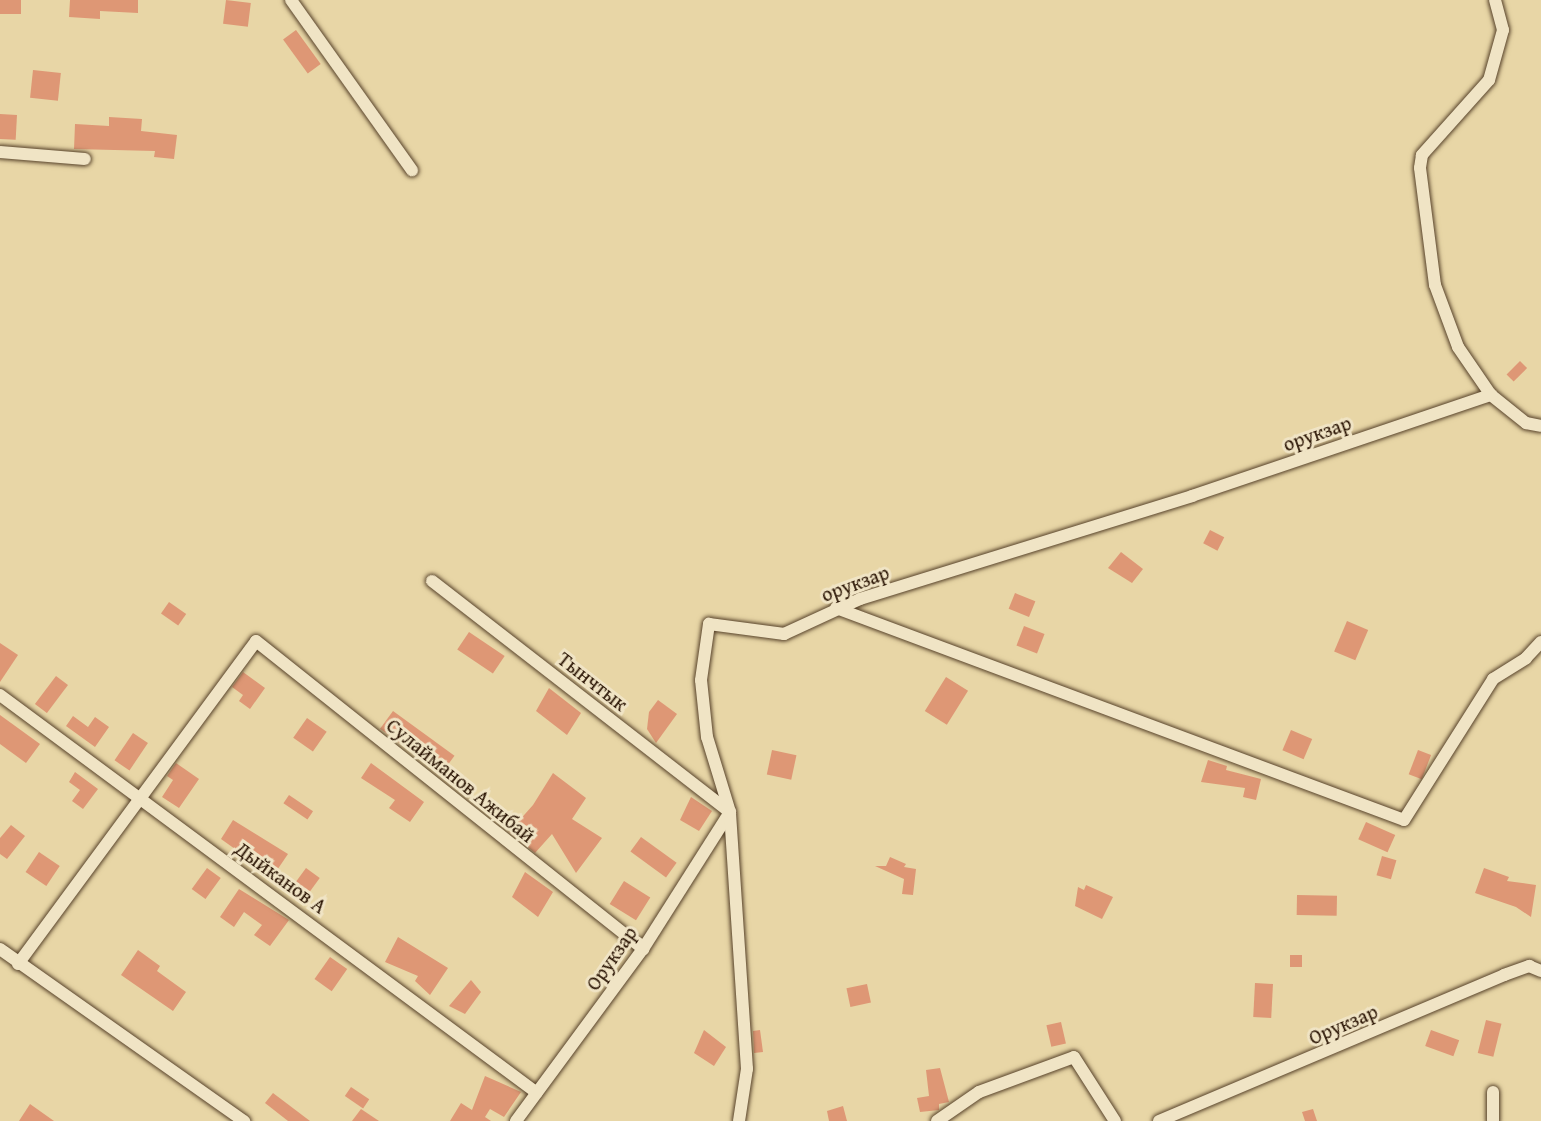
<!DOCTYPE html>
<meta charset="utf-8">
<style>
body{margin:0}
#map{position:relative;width:1541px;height:1121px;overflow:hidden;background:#e8d6a6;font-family:"Gentium Book Plus",serif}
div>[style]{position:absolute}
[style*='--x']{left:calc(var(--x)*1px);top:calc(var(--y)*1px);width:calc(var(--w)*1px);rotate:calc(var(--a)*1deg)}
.building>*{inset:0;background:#de9775;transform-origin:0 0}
.roads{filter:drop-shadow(0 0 2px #57422a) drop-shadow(0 0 2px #57422a)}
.street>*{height:12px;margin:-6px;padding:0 6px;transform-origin:6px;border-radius:6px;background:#f0e4c5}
span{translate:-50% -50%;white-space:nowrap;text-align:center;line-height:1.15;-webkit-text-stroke:6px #f0e4c5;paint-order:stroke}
.street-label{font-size:20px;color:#271100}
</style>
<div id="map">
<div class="building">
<div style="left:0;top:0;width:21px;height:14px"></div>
<div style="clip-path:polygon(70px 0,138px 0,138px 13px,100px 11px,100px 19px,69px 17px)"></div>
<div style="left:226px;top:0;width:25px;height:24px;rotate:7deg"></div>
<div style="left:296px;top:30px;width:42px;height:16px;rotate:54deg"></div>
<div style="left:33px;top:70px;width:28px;height:28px;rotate:6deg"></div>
<div style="left:0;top:114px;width:17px;height:25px;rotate:3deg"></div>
<div style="clip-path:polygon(109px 117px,142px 119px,141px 131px,177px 135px,174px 159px,154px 157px,155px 151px,74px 149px,75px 124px,109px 126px)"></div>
<div style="left:1520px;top:361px;width:10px;height:19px;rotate:45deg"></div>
<div style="left:1210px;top:530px;width:16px;height:15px;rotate:27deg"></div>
<div style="clip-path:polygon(1121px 552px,1143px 569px,1132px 583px,1108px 568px)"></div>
<div style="left:1015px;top:593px;width:22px;height:17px;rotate:22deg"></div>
<div style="left:169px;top:602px;width:21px;height:14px;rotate:35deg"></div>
<div style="left:1347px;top:621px;width:23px;height:33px;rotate:23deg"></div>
<div style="left:1024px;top:626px;width:22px;height:21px;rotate:21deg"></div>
<div style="left:469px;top:632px;width:43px;height:21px;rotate:34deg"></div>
<div style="clip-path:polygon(0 643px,18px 655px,0 682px)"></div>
<div style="clip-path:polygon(243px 672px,265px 688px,250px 709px,239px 701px,243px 695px,232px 687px)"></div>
<div style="left:56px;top:676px;width:15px;height:35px;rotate:37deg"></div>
<div style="left:946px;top:677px;width:26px;height:40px;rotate:32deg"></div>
<div style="clip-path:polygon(549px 688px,581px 713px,567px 735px,536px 711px)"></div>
<div style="clip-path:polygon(658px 700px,677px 714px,656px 743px,647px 729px,649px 712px)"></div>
<div style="left:393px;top:711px;width:76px;height:22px;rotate:36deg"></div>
<div style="clip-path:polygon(0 715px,40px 744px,26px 763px,0 744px)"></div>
<div style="clip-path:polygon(73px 716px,88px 727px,95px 717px,109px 727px,95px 747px,66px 726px)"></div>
<div style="left:307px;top:718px;width:24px;height:24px;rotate:35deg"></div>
<div style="left:1291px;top:730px;width:23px;height:22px;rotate:23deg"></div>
<div style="left:133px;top:733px;width:18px;height:33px;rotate:34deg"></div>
<div style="left:772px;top:750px;width:25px;height:25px;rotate:12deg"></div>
<div style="left:1418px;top:750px;width:14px;height:26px;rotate:21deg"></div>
<div style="clip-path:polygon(1208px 760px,1227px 766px,1226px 770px,1261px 779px,1256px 800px,1243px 797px,1245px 788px,1201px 782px)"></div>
<div style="clip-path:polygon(176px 763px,199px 779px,179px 808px,162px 797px,173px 780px,167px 776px)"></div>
<div style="clip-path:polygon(371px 763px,424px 802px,410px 822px,389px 808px,395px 800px,361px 778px)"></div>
<div style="clip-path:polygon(75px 772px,98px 789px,83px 809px,72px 801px,80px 790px,69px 782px)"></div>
<div style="clip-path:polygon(553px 773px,586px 798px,572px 819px,602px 838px,576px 873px,552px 834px,535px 853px,509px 832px,533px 805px)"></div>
<div style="left:289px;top:795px;width:29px;height:10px;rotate:34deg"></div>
<div style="clip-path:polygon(691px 797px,712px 811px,699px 831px,680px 820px)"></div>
<div style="clip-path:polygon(233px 820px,288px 854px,273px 876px,221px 839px)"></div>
<div style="left:1366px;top:822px;width:32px;height:19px;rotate:24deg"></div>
<div style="clip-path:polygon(11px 825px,25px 836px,7px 859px,0 854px,0 838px)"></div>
<div style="left:641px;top:837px;width:44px;height:18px;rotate:36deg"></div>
<div style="left:39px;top:852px;width:25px;height:24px;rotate:34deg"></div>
<div style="left:1382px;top:856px;width:15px;height:20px;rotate:16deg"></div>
<div style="clip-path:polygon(890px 857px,906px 864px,904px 867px,916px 869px,913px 895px,902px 894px,904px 879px,875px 866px,886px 866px)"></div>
<div style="left:207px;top:868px;width:17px;height:26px;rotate:36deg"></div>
<div style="left:306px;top:868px;width:17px;height:27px;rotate:36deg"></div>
<div style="clip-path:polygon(1484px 868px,1509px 877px,1507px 881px,1536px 885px,1531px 917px,1516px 907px,1475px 893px)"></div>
<div style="clip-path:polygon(525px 872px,553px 892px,538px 917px,512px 897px)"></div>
<div style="left:624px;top:881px;width:31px;height:27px;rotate:32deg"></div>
<div style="clip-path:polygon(1086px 885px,1113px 897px,1102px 919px,1075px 906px,1078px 887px,1084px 890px)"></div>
<div style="clip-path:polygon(239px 889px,289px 920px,270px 946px,254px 935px,262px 925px,244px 912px,234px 927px,220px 917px)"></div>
<div style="left:1297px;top:895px;width:40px;height:20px;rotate:1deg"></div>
<div style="clip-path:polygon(398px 937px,448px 968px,430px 995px,415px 981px,418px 976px,385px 962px)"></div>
<div style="clip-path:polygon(138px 950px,160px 966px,157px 971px,186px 992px,173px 1011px,121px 975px)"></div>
<div style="left:1290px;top:955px;width:12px;height:12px"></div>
<div style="left:330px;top:957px;width:21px;height:27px;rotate:35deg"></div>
<div style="clip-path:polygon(471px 980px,481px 992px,465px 1014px,449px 1006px)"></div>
<div style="left:1255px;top:983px;width:18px;height:34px;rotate:3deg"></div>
<div style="left:867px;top:984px;width:19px;height:21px;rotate:78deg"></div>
<div style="left:1486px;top:1020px;width:16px;height:34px;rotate:14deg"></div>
<div style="left:1061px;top:1022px;width:22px;height:15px;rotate:77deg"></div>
<div style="clip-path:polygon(704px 1030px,726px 1047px,714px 1066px,694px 1053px)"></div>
<div style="clip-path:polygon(760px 1030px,763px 1052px,754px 1053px,753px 1031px)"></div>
<div style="left:1431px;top:1030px;width:30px;height:17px;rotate:20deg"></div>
<div style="clip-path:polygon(940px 1068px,949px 1102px,939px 1104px,939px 1110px,920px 1112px,917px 1098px,929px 1096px,926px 1070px)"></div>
<div style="clip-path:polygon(485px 1076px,521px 1092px,504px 1117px,490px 1109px,485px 1117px,491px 1121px,450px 1121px,461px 1103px,472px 1110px)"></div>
<div style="left:351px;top:1087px;width:22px;height:11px;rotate:34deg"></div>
<div style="clip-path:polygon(273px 1093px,310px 1121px,288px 1121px,265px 1103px)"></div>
<div style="clip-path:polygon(30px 1104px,54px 1121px,19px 1121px)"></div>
<div style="clip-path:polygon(843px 1106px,847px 1121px,829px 1121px,827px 1111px)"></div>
<div style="clip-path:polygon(361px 1109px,379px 1121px,352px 1121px)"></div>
<div style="clip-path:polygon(1313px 1109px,1317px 1121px,1305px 1121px,1302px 1112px)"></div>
</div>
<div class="roads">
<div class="street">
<div style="--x:291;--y:0;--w:209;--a:54.6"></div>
<div style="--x:1495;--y:0;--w:31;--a:75"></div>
<div style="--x:1503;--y:30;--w:52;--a:105.6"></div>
<div style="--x:1489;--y:80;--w:101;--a:131.8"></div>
<div style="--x:1422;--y:155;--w:13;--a:99"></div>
<div style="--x:1420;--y:168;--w:118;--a:82.7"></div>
<div style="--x:1435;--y:285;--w:66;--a:69.6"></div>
<div style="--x:1458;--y:347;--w:58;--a:55.5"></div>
<div style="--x:1491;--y:395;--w:45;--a:38.7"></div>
<div style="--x:1526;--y:423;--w:15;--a:11"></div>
<div style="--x:0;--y:152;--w:85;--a:4.7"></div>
<div style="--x:432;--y:581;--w:377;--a:37.8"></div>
<div style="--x:836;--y:608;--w:606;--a:20.47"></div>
<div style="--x:1404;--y:820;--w:167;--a:-57.7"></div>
<div style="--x:1493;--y:679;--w:39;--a:-32"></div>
<div style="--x:1526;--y:658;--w:22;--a:-47"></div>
<div style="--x:0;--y:695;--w:668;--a:36.54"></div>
<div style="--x:0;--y:949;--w:299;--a:35.2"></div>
<div style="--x:18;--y:964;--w:401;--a:-53.6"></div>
<div style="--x:256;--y:641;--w:495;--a:38.5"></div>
<div style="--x:516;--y:1121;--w:214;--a:-53.6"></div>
<div style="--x:643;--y:949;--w:162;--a:-57.6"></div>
<div style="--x:739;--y:1121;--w:53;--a:-81.3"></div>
<div style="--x:747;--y:1069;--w:258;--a:-93.8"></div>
<div style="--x:730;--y:812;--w:78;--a:-107"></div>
<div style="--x:707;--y:737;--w:57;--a:-96"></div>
<div style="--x:701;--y:680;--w:57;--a:-81.9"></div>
<div style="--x:709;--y:624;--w:76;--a:7.6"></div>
<div style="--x:784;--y:634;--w:84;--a:-24.7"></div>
<div style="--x:860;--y:599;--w:348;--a:-17.2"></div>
<div style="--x:1192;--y:496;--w:316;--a:-18.7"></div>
<div style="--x:937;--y:1121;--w:51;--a:-34.6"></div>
<div style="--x:979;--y:1092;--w:101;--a:-20.2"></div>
<div style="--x:1074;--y:1057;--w:76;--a:57.4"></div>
<div style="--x:1159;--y:1121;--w:375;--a:-22.9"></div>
<div style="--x:1504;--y:975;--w:27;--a:-20"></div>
<div style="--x:1529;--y:966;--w:13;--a:23"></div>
<div style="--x:1493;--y:1121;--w:29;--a:-90"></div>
</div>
</div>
<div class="street-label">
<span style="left:1317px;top:433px;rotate:-19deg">орукзар</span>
<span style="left:855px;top:583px;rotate:-20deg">орукзар</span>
<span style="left:593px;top:681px;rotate:38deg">Тынчтык</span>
<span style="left:461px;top:780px;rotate:39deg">Сулайманов Ажибай</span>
<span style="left:281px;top:877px;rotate:36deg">Дыйканов А</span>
<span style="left:611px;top:958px;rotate:-55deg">Орукзар</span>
<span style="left:1343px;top:1024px;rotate:-23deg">Орукзар</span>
</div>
</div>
